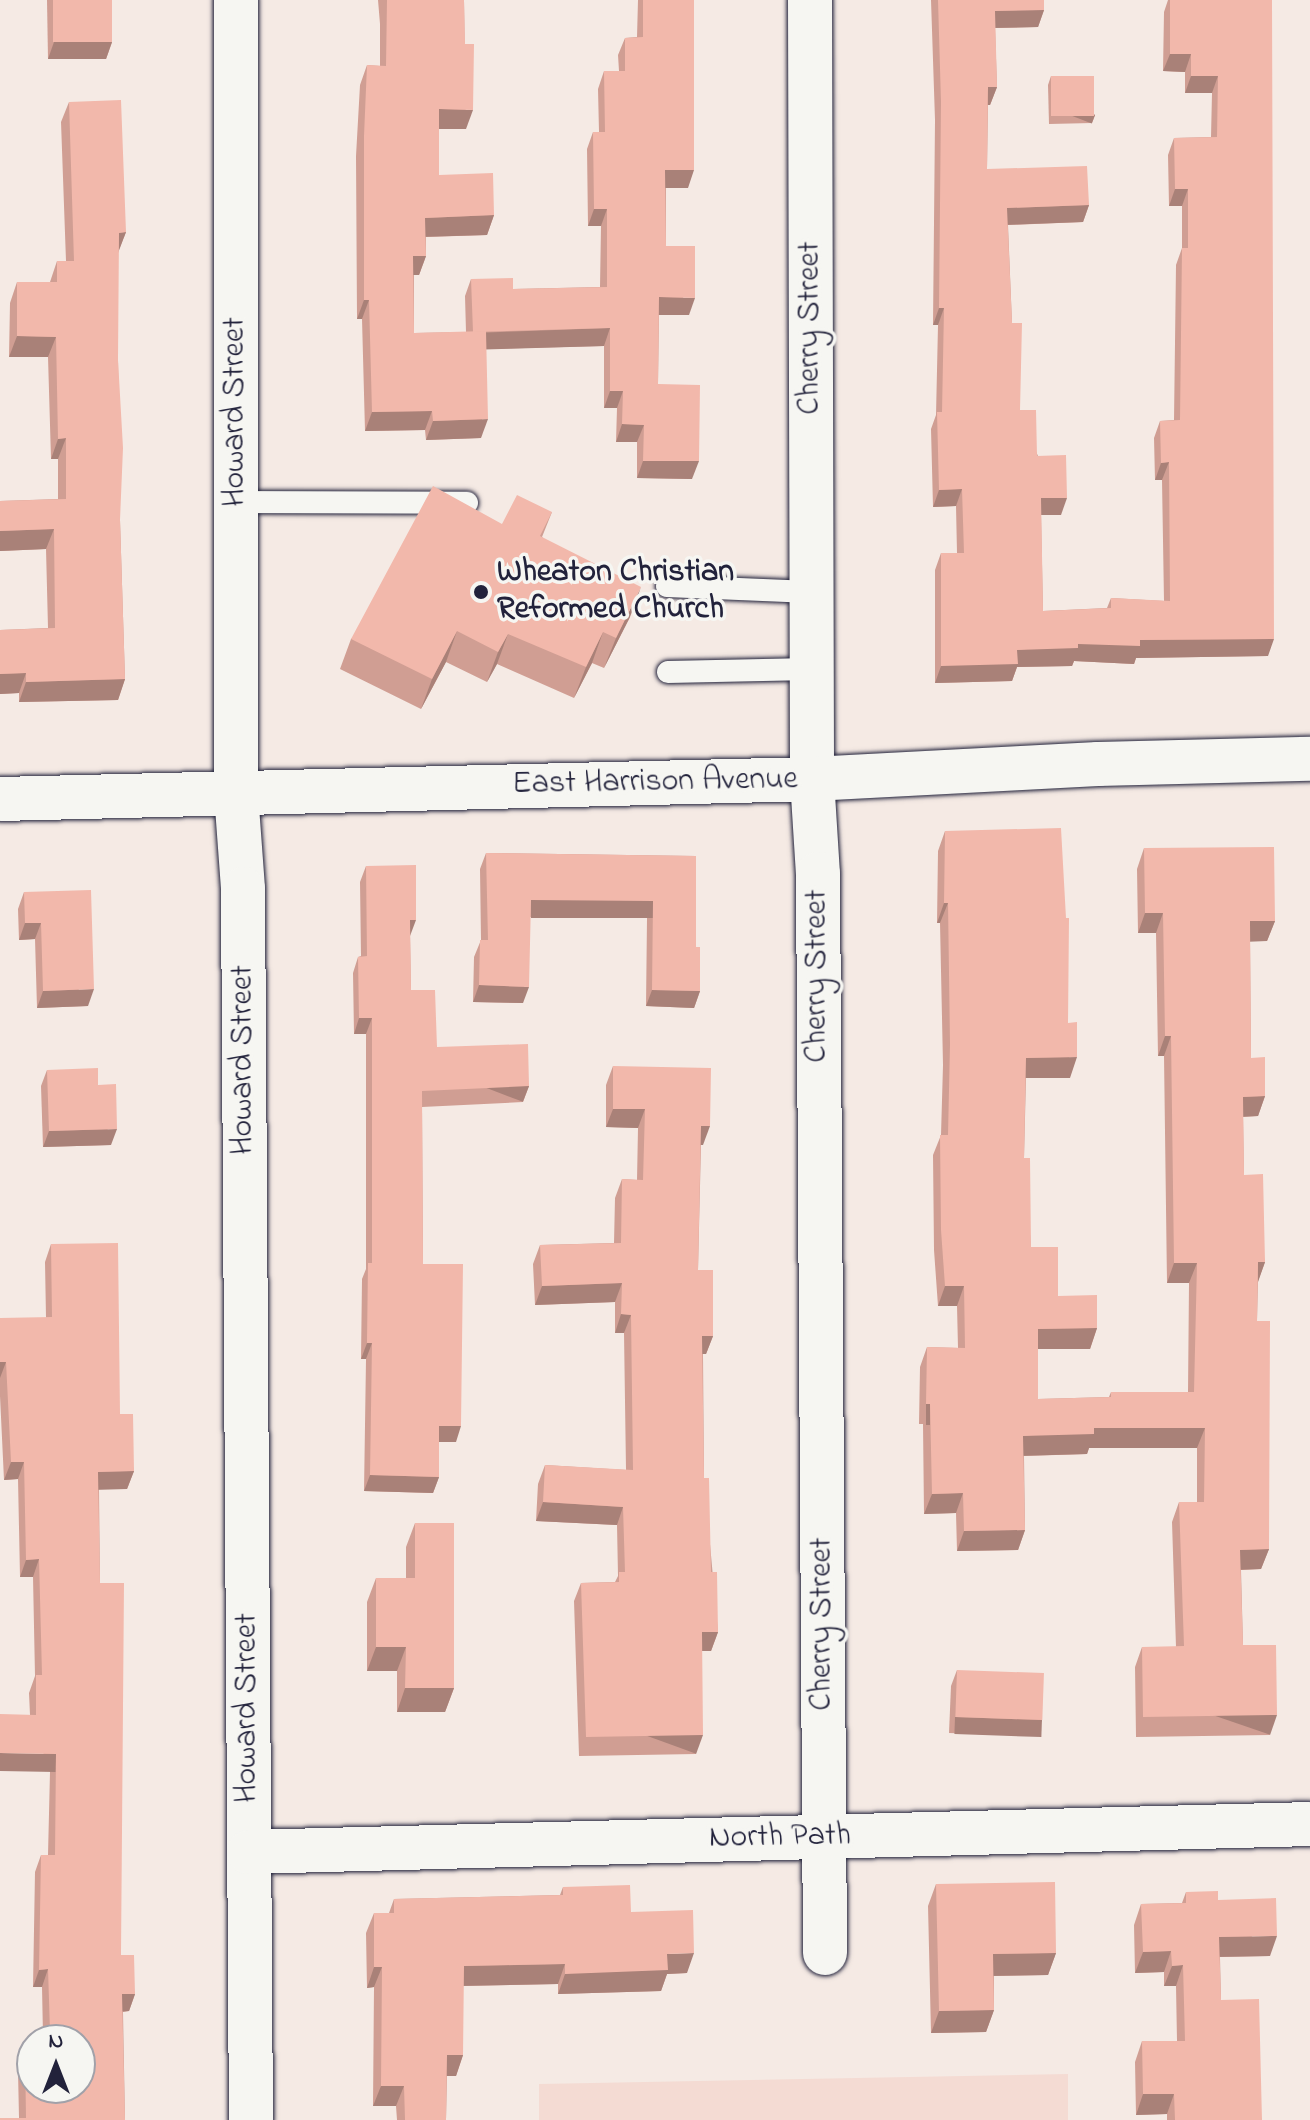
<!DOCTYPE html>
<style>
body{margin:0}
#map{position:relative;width:1310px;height:2120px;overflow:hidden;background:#f5eae4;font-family:"Indie Flower",sans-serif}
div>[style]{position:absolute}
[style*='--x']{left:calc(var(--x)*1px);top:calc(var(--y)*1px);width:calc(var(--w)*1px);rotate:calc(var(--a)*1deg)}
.built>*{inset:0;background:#f4dbd3}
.roads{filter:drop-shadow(0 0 2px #22223b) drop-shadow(0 0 2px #22223b)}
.service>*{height:22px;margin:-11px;padding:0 11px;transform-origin:11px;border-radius:11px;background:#f6f6f2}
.minor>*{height:44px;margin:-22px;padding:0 22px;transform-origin:22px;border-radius:22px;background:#f6f6f2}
.wall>*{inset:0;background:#d09e93}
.shaded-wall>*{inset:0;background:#a98178;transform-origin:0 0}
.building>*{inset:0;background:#f2b8ab;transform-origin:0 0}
.dots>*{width:22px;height:22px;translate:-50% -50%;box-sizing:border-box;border:4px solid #f6f6f2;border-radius:50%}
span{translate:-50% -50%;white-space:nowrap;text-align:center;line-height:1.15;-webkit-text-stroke:7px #f6f6f2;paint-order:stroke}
.street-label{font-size:32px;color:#22223b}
.poi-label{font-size:32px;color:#22223b;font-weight:700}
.left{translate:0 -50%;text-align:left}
.north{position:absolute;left:16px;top:2024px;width:80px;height:80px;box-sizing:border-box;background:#f6f6f2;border:2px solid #a1a1a9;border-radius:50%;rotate:0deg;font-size:22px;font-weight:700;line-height:32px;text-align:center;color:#22223b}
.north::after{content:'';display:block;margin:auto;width:28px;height:36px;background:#22223b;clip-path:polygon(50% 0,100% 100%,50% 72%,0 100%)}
</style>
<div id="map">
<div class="built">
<div style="clip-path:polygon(1068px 2074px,1068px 2120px,539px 2120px,539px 2084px)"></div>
</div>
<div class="roads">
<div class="service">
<div style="--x:236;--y:502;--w:231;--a:0.2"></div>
<div style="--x:667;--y:586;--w:144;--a:2.4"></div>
<div style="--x:668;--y:672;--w:143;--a:-1.2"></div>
</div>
<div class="minor">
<div style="--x:236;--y:0;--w:793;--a:90"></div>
<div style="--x:236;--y:793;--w:96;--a:85.8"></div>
<div style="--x:243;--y:889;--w:1231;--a:89.63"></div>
<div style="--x:810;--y:0;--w:779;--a:89.85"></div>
<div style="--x:812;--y:779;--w:95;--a:86.4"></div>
<div style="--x:818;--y:874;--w:1079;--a:89.63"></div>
<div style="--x:0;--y:799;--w:812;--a:-1.41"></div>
<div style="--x:812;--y:779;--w:286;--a:-3"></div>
<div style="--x:1098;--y:764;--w:212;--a:-1.4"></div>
<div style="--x:249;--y:1852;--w:1061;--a:-1.51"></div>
</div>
</div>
<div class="wall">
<div style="clip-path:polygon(47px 0,112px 0,112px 42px,106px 59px,48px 59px)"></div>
<div style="clip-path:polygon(378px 0,464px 0,466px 129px,439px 129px,439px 175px,494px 215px,487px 235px,426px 237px,426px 256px,419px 275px,414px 275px,414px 333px,466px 332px,465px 296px,471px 279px,513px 289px,600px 287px,601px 226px,588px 226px,587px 149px,593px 132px,599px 132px,598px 89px,604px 71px,619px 71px,618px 55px,625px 38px,637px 37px,638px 0,694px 0,688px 188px,666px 188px,666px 246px,689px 315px,659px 315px,658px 384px,692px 479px,637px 478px,637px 442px,616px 442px,617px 408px,604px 408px,604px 346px,486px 349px,481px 438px,426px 440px,425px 430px,365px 431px,362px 319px,357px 319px,356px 156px,360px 85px,367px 65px,380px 66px,380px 24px)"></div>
<div style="clip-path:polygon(931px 0,1044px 0,1044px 10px,1038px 27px,995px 28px,997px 87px,990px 105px,988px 105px,987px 169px,1089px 205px,1083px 222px,1008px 225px,1012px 323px,1020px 410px,1061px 515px,1041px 515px,1043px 611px,1107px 608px,1111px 598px,1164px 601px,1162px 480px,1155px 480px,1154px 438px,1160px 421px,1174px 420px,1176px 265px,1182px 248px,1182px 206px,1169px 206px,1168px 155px,1174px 138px,1211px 137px,1212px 93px,1185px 93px,1185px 72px,1163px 71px,1164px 12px,1168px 0,1272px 0,1268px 656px,1136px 658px,1134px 664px,1074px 661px,1072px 666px,1017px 667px,1012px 681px,935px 683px,935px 570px,941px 553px,957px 553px,956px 506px,933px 507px,931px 429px,936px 415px,938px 325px,933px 325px,935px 120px)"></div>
<div style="clip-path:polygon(1051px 76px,1095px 115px,1092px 123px,1049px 124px,1048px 85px)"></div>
<div style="clip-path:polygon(69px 102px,126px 232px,118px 252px,118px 360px,120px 520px,125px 679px,118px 700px,19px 702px,19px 693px,0 694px,0 630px,48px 628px,46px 549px,0 551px,0 501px,58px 499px,58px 459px,51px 459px,48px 357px,9px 357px,10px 303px,17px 282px,50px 282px,57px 261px,66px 261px,61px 122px)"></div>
<div style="clip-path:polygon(552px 512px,542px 537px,630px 617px,604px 668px,592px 663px,574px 698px,497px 664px,487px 682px,446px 662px,421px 709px,340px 669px,351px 639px,502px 524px)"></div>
<div style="clip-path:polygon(945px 831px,1068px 1023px,1070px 1078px,1026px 1078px,1024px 1158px,1031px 1247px,1058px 1296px,1097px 1328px,1090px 1349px,1038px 1349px,1038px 1399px,1109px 1397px,1111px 1392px,1188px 1392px,1189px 1283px,1167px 1283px,1164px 1056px,1158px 1056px,1156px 933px,1138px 933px,1137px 869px,1144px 848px,1275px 921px,1267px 941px,1250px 941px,1251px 1058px,1265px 1096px,1258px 1116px,1243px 1117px,1244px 1175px,1265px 1262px,1258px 1281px,1257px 1321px,1269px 1549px,1261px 1569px,1241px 1570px,1243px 1645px,1270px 1735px,1136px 1737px,1135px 1667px,1142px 1647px,1176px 1647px,1172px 1522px,1179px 1502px,1197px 1502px,1197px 1448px,1089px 1448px,1087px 1454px,1024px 1456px,1025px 1530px,1018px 1550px,957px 1551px,956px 1513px,924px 1514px,923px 1424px,919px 1424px,920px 1367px,927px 1347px,958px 1348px,957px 1306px,938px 1306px,934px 1250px,933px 1155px,941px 1135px,943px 1065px,940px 923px,937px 923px,938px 851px)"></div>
<div style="clip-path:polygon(486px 853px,696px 856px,696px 947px,700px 991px,694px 1008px,646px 1006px,647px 918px,530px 917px,523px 1003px,473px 1002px,474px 957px,481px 940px,480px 869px)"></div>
<div style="clip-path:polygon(366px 866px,410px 936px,411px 990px,437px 1047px,529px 1086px,523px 1102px,422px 1107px,423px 1264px,456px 1442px,439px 1442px,439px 1477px,433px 1493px,364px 1491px,366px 1359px,361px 1359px,362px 1279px,366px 1269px,366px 1034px,354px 1034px,353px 973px,358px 957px,361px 956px,360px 882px)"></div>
<div style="clip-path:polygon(24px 892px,88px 1006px,37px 1008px,35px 939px,19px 940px,18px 909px)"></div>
<div style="clip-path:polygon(613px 1066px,703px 1145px,701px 1145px,698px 1270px,713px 1336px,706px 1354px,703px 1354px,704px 1478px,718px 1632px,711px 1651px,702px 1651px,696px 1754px,579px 1756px,574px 1601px,581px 1583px,615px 1582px,618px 1576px,617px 1525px,536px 1521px,538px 1484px,545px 1465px,626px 1470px,624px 1333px,615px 1333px,615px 1302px,535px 1305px,533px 1264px,540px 1245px,614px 1243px,615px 1198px,622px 1179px,637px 1180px,638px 1128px,606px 1127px,606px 1085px)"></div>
<div style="clip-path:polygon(47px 1070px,98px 1085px,111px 1145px,43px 1147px,41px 1086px)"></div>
<div style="clip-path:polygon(51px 1244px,120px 1414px,134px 1471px,127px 1489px,99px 1489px,100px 1583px,121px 1955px,135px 1994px,129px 2011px,123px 2012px,125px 2120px,19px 2118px,18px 2071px,25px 2053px,32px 2088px,80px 2040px,41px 2040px,43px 2036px,42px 1987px,33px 1987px,35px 1872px,41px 1855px,48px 1855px,50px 1772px,30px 1715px,29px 1693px,35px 1676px,33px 1577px,20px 1577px,18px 1479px,4px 1480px,0 1396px,0 1318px,46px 1318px,45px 1262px)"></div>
<div style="clip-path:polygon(415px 1523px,454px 1688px,445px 1712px,397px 1712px,397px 1671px,367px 1671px,367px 1602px,376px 1578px,406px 1578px,406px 1547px)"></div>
<div style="clip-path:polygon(957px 1670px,1042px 1720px,1036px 1736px,949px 1733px,951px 1686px)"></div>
<div style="clip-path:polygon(936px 1884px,1056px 1953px,1048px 1975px,994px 1976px,994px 2010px,986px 2032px,931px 2033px,928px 1906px)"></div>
<div style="clip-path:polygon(563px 1887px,631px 1912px,687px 1973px,667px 1974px,661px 1991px,558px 1994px,558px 1984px,463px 1986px,463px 2055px,456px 2076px,447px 2076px,446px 2120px,397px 2120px,396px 2106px,373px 2106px,374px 1987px,367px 1988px,366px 1933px,374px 1913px,389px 1913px,394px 1899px,560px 1895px)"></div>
<div style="clip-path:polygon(1186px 1892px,1218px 1900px,1270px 1956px,1220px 1957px,1221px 2000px,1262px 2120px,1167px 2120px,1167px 2114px,1136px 2115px,1135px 2062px,1142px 2041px,1177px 2041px,1176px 1986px,1164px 1986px,1164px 1972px,1135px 1973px,1134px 1925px,1141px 1904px,1182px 1903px)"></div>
</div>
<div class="shaded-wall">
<div style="clip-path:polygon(1044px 10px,1038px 27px,989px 28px,995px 11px)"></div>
<div style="clip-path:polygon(54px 42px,112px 42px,106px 59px,48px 59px)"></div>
<div style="clip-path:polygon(1170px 54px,1191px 54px,1185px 72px,1163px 71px)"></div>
<div style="clip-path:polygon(1191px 76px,1218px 76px,1212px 93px,1185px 93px)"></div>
<div style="clip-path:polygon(988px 87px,997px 87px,990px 105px,982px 105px)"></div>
<div style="clip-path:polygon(439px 109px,473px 110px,466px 129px,432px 129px)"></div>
<div style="left:1095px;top:115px;width:9px;height:43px;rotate:111deg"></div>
<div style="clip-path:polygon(665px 170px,694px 170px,688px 188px,659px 188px)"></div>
<div style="clip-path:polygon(1175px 189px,1188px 189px,1182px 206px,1169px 206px)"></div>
<div style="clip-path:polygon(1089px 205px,1083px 222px,1001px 225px,1007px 208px)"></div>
<div style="clip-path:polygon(594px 209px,607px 209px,601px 226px,588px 226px)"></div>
<div style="clip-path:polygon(494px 215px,487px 235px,418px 237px,425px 218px)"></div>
<div style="clip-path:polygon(126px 232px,118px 253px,119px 233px)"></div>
<div style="clip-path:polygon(413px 256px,426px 256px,419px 275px,406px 275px)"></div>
<div style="clip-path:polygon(659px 297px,695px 298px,689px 315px,652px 315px)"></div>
<div style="clip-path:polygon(364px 300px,369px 300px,362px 319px,357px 319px)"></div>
<div style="clip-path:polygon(939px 308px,944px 308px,938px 325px,933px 325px)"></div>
<div style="clip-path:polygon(610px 328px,604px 346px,467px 350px,473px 333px)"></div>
<div style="clip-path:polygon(17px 336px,56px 337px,48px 357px,9px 357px)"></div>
<div style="clip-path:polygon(610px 391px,623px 391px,617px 408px,604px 408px)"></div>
<div style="clip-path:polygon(432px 411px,425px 430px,365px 431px,372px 412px)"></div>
<div style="clip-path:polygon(488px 419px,481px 438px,426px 440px,433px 421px)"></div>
<div style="clip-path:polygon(622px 424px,644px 425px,637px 442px,616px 442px)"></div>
<div style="clip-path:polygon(66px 438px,58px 459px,51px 459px,58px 439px)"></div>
<div style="clip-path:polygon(643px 461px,699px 461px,692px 479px,637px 478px)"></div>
<div style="clip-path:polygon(1169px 462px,1162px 480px,1155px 480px,1161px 463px)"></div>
<div style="clip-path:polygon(962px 489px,956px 506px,933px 507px,939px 490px)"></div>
<div style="clip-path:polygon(1041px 498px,1067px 498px,1061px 515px,1034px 515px)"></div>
<div style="clip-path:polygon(54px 529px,46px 549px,0 551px,0 531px)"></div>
<div style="clip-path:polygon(641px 587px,630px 617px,604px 668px,616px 638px)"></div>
<div style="clip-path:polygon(457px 631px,446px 662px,421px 709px,432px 679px)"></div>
<div style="clip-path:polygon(603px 632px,592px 663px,574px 698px,586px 667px)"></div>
<div style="clip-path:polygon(508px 634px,497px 664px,487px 682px,498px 652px)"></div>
<div style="clip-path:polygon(1274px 639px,1268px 656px,1136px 658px,1134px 664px,1074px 661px,1072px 666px,1017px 667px,1012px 681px,935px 683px,941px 666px,1017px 650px,1078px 644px,1140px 640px)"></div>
<div style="clip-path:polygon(26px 673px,19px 693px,0 694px,0 674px)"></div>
<div style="clip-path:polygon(125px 679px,118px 700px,19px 702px,26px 682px)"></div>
<div style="left:531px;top:900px;width:122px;height:18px"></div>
<div style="clip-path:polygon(944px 903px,948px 903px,940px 923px,937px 923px)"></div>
<div style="clip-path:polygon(1145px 913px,1163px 913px,1156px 933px,1138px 933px)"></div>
<div style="clip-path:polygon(410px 920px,416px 920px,410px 936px)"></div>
<div style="clip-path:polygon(1250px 921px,1275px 921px,1267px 941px,1243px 942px)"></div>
<div style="clip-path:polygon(25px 923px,41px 923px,35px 939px,19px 940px)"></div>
<div style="clip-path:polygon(479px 985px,529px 987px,523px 1003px,473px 1002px)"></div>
<div style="clip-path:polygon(94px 989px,88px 1006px,37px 1008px,43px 991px)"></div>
<div style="clip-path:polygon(652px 990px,700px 991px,694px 1008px,646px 1006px)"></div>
<div style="clip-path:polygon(359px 1018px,372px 1018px,366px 1034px,354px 1034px)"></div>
<div style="clip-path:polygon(1165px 1036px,1171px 1036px,1164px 1056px,1158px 1056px)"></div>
<div style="clip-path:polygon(1077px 1057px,1070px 1078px,1019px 1078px,1026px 1058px)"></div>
<div style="left:529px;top:1086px;width:17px;height:107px;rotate:111deg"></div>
<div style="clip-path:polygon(1265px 1096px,1258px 1116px,1236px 1117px,1243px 1097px)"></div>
<div style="clip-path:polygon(613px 1109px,645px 1109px,638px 1128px,606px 1127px)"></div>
<div style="clip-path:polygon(701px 1126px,710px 1126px,703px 1145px,694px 1145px)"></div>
<div style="clip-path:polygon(117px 1129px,111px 1145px,43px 1147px,49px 1131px)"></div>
<div style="clip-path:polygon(1258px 1262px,1265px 1262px,1258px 1282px)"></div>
<div style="clip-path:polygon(1174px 1263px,1197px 1263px,1189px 1283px,1167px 1283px)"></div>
<div style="clip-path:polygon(622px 1283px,615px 1302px,535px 1305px,542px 1286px)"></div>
<div style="clip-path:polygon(945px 1286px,964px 1286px,957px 1306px,938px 1306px)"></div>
<div style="clip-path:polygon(621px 1314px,631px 1315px,624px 1333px,615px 1333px)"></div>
<div style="clip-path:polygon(1097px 1328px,1090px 1349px,1030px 1349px,1038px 1329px)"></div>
<div style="clip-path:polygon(702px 1336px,713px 1336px,706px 1354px,696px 1354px)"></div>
<div style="clip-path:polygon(367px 1343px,372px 1343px,366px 1359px,361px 1359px)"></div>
<div style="clip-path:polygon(0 1362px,6px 1362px,0 1378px)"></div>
<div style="left:926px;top:1404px;width:4px;height:21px"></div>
<div style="clip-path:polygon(439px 1426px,461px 1426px,456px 1442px,433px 1442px)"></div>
<div style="clip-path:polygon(1094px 1428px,1205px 1428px,1197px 1448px,1089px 1448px,1087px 1454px,1016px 1456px,1023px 1436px)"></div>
<div style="clip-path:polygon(11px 1462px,24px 1462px,18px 1479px,4px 1480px)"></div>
<div style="clip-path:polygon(134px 1471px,127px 1489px,92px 1490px,98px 1472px)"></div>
<div style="clip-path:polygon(370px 1475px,439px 1477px,433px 1493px,364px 1491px)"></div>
<div style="clip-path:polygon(963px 1493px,956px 1513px,924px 1514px,932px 1494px)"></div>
<div style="clip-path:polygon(543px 1502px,623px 1507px,617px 1525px,536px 1521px)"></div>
<div style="clip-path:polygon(1025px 1530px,1018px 1550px,957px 1551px,964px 1531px)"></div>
<div style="clip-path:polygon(1269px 1549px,1261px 1569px,1233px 1570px,1240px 1550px)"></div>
<div style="clip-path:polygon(39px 1559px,33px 1577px,20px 1577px,26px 1560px)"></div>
<div style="clip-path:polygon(702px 1632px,718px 1632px,711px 1651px,695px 1651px)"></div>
<div style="clip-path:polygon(376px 1647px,406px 1647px,397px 1671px,367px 1671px)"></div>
<div style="clip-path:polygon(405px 1688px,454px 1688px,445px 1712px,397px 1712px)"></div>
<div style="left:1277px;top:1715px;width:21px;height:134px;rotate:109deg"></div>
<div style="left:955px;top:1717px;width:87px;height:17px;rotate:2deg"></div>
<div style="left:703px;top:1735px;width:20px;height:117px;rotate:110deg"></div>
<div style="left:0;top:1753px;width:56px;height:18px;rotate:1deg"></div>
<div style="clip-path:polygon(1277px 1936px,1270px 1956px,1212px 1957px,1219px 1937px)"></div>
<div style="clip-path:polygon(1171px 1951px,1164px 1972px,1135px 1973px,1143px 1952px)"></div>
<div style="clip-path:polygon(694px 1953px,687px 1973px,667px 1974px,661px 1991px,558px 1994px,565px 1974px,667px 1954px)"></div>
<div style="clip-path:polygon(1056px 1953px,1048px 1975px,985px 1976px,993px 1954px)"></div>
<div style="clip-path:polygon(565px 1964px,558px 1984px,456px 1986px,464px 1966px)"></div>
<div style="clip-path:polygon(1183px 1965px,1176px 1986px,1164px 1986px,1172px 1966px)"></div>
<div style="clip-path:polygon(374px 1967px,382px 1967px,374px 1987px,367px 1988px)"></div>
<div style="clip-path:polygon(48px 1969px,42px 1987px,33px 1987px,39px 1970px)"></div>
<div style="clip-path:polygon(122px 1994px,135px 1994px,129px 2011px,116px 2012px)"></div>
<div style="clip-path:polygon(994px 2010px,986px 2032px,931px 2033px,939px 2011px)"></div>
<div style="clip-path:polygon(447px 2055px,463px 2055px,456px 2076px,440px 2076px)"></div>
<div style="clip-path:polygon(381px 2086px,404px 2086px,396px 2106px,373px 2106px)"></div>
<div style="clip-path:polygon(1143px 2094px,1174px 2094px,1167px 2114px,1136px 2115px)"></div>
</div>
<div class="building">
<div style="left:53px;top:0;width:59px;height:42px"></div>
<div style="clip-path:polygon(387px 0,464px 0,465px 44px,474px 44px,473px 110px,439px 109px,439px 175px,493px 173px,494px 215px,425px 218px,426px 256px,413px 256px,414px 333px,486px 331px,488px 419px,433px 421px,432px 411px,372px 412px,369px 300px,364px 300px,364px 136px,367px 65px,386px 66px)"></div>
<div style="clip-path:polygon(643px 0,694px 0,694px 170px,665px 170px,666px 246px,695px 246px,695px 298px,659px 297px,658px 384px,700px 385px,699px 461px,643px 461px,644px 425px,622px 424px,623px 391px,610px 391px,610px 328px,473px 332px,471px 279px,513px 278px,513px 289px,607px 287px,607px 209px,594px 209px,593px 132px,605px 132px,604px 71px,625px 71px,625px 38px,643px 37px)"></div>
<div style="clip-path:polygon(938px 0,1044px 0,1044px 10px,995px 11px,997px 87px,988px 87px,987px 169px,1087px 166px,1089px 205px,1007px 208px,1012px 323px,1022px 323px,1020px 410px,1036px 410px,1037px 456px,1066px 455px,1067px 498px,1041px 498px,1043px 611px,1111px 608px,1111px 598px,1170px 601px,1169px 462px,1161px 463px,1160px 421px,1180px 420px,1182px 248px,1188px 248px,1188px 189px,1175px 189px,1174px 138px,1217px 137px,1218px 76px,1191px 76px,1191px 54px,1170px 54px,1170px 0,1272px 0,1274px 639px,1140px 640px,1140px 646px,1078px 644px,1078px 648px,1017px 650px,1018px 664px,941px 666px,941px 553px,964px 553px,962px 489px,939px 490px,937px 412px,942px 412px,944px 308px,939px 308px,941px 102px)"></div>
<div style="left:1051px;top:76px;width:43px;height:40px"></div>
<div style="clip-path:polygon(121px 100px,126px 232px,119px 233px,118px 360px,123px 448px,120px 520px,125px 679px,26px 682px,26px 673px,0 674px,0 630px,55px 628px,54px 529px,0 531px,0 501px,66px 499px,66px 438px,58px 439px,56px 337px,17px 336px,17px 282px,57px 282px,57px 261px,74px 261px,69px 102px)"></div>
<div style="clip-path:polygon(433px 486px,502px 524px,517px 495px,552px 512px,540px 536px,641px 587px,616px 638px,603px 632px,586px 667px,508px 634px,498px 652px,457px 631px,432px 679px,351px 639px)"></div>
<div style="clip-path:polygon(1061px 828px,1066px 918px,1069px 918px,1068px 1023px,1077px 1022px,1077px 1057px,1026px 1058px,1024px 1158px,1030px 1158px,1031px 1247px,1058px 1247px,1058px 1296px,1097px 1295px,1097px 1328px,1038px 1329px,1038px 1399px,1111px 1397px,1111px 1392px,1194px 1392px,1197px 1263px,1174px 1263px,1171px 1036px,1165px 1036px,1163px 913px,1145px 913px,1144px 848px,1274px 847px,1275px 921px,1250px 921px,1251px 1058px,1265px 1057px,1265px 1096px,1243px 1097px,1244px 1175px,1263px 1174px,1265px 1262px,1258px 1262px,1257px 1321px,1270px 1321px,1269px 1549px,1240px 1550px,1243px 1645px,1276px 1645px,1277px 1715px,1143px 1717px,1142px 1647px,1184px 1646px,1179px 1502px,1204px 1502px,1205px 1428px,1094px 1428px,1094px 1434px,1023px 1436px,1025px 1530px,964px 1531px,963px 1493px,932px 1494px,930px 1404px,926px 1404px,927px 1347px,965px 1348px,964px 1286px,945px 1286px,941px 1230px,940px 1135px,948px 1135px,950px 1044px,948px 903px,944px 903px,945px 831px)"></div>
<div style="clip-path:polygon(486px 853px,696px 856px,696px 947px,700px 947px,700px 991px,652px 990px,653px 901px,531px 900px,529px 987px,479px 985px,480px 940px,488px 940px)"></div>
<div style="clip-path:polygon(416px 865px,416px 920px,410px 920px,411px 990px,435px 990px,437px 1047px,528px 1044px,529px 1086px,422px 1091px,423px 1264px,463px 1264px,461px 1426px,439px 1426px,439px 1477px,370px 1475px,372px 1343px,367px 1343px,368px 1263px,372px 1263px,372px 1018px,359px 1018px,358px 957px,367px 956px,366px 866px)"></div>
<div style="clip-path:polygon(91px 890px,94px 989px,43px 991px,41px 923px,25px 923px,24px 892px)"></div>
<div style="clip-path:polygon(613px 1066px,711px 1068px,710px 1126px,701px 1126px,698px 1270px,713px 1270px,713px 1336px,702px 1336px,704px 1478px,709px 1478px,711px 1572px,717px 1572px,718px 1632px,702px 1632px,703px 1735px,586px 1737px,581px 1583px,619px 1582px,619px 1572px,625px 1572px,623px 1507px,543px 1502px,545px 1465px,633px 1470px,631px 1315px,621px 1314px,622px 1283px,542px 1286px,540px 1245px,621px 1243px,622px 1179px,643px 1180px,645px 1109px,613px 1109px)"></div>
<div style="clip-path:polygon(98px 1068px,98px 1085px,116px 1084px,117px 1129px,49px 1131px,47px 1070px)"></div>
<div style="clip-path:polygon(118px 1243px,120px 1414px,133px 1414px,134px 1471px,98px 1472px,100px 1583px,124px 1583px,121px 1955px,134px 1955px,135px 1994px,122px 1994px,125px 2120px,0 2120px,0 2118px,26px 2118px,25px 2053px,32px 2053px,32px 2088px,80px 2088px,80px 2040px,44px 2040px,44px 2032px,50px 2032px,48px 1969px,39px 1970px,41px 1855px,55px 1855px,56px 1754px,0 1753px,0 1714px,36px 1715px,36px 1675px,42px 1675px,39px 1559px,26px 1560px,24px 1462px,11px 1462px,6px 1362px,0 1362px,0 1318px,52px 1317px,51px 1244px)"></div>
<div style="clip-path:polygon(415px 1523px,454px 1523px,454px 1688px,405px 1688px,406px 1647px,376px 1647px,376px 1578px,415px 1578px)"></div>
<div style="left:957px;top:1670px;width:87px;height:47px;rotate:2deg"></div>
<div style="clip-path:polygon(1055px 1882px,1056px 1953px,993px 1954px,994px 2010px,939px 2011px,936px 1884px)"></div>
<div style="clip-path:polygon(630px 1885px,631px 1912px,693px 1910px,694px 1953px,667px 1954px,668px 1970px,565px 1974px,565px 1964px,464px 1966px,463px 2055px,447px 2055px,446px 2120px,405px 2120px,404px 2086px,381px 2086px,382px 1967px,374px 1967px,374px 1913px,394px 1913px,394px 1899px,563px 1895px,563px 1887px)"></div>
<div style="clip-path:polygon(1218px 1891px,1218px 1900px,1276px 1898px,1277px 1936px,1219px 1937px,1221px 2000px,1259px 1999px,1262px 2120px,1175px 2120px,1174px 2094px,1143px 2094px,1142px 2041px,1185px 2041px,1183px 1965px,1172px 1966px,1171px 1951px,1143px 1952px,1141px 1904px,1186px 1903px,1186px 1892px)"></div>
</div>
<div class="dots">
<div style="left:481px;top:592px;background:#22223b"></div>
</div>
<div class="street-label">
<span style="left:811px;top:328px;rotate:-90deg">Cherry Street</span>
<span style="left:236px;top:412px;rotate:-90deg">Howard Street</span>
<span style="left:655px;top:783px;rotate:-1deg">East Harrison Avenue</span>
<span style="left:818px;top:976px;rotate:-90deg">Cherry Street</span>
<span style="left:244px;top:1060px;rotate:-90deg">Howard Street</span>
<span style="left:823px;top:1624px;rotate:-90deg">Cherry Street</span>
<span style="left:248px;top:1708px;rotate:-90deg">Howard Street</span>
<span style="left:780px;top:1838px;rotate:-1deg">North Path</span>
</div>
<div class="poi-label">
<span class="left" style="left:497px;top:592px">Wheaton Christian<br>Reformed Church</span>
</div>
<div class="north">N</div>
</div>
